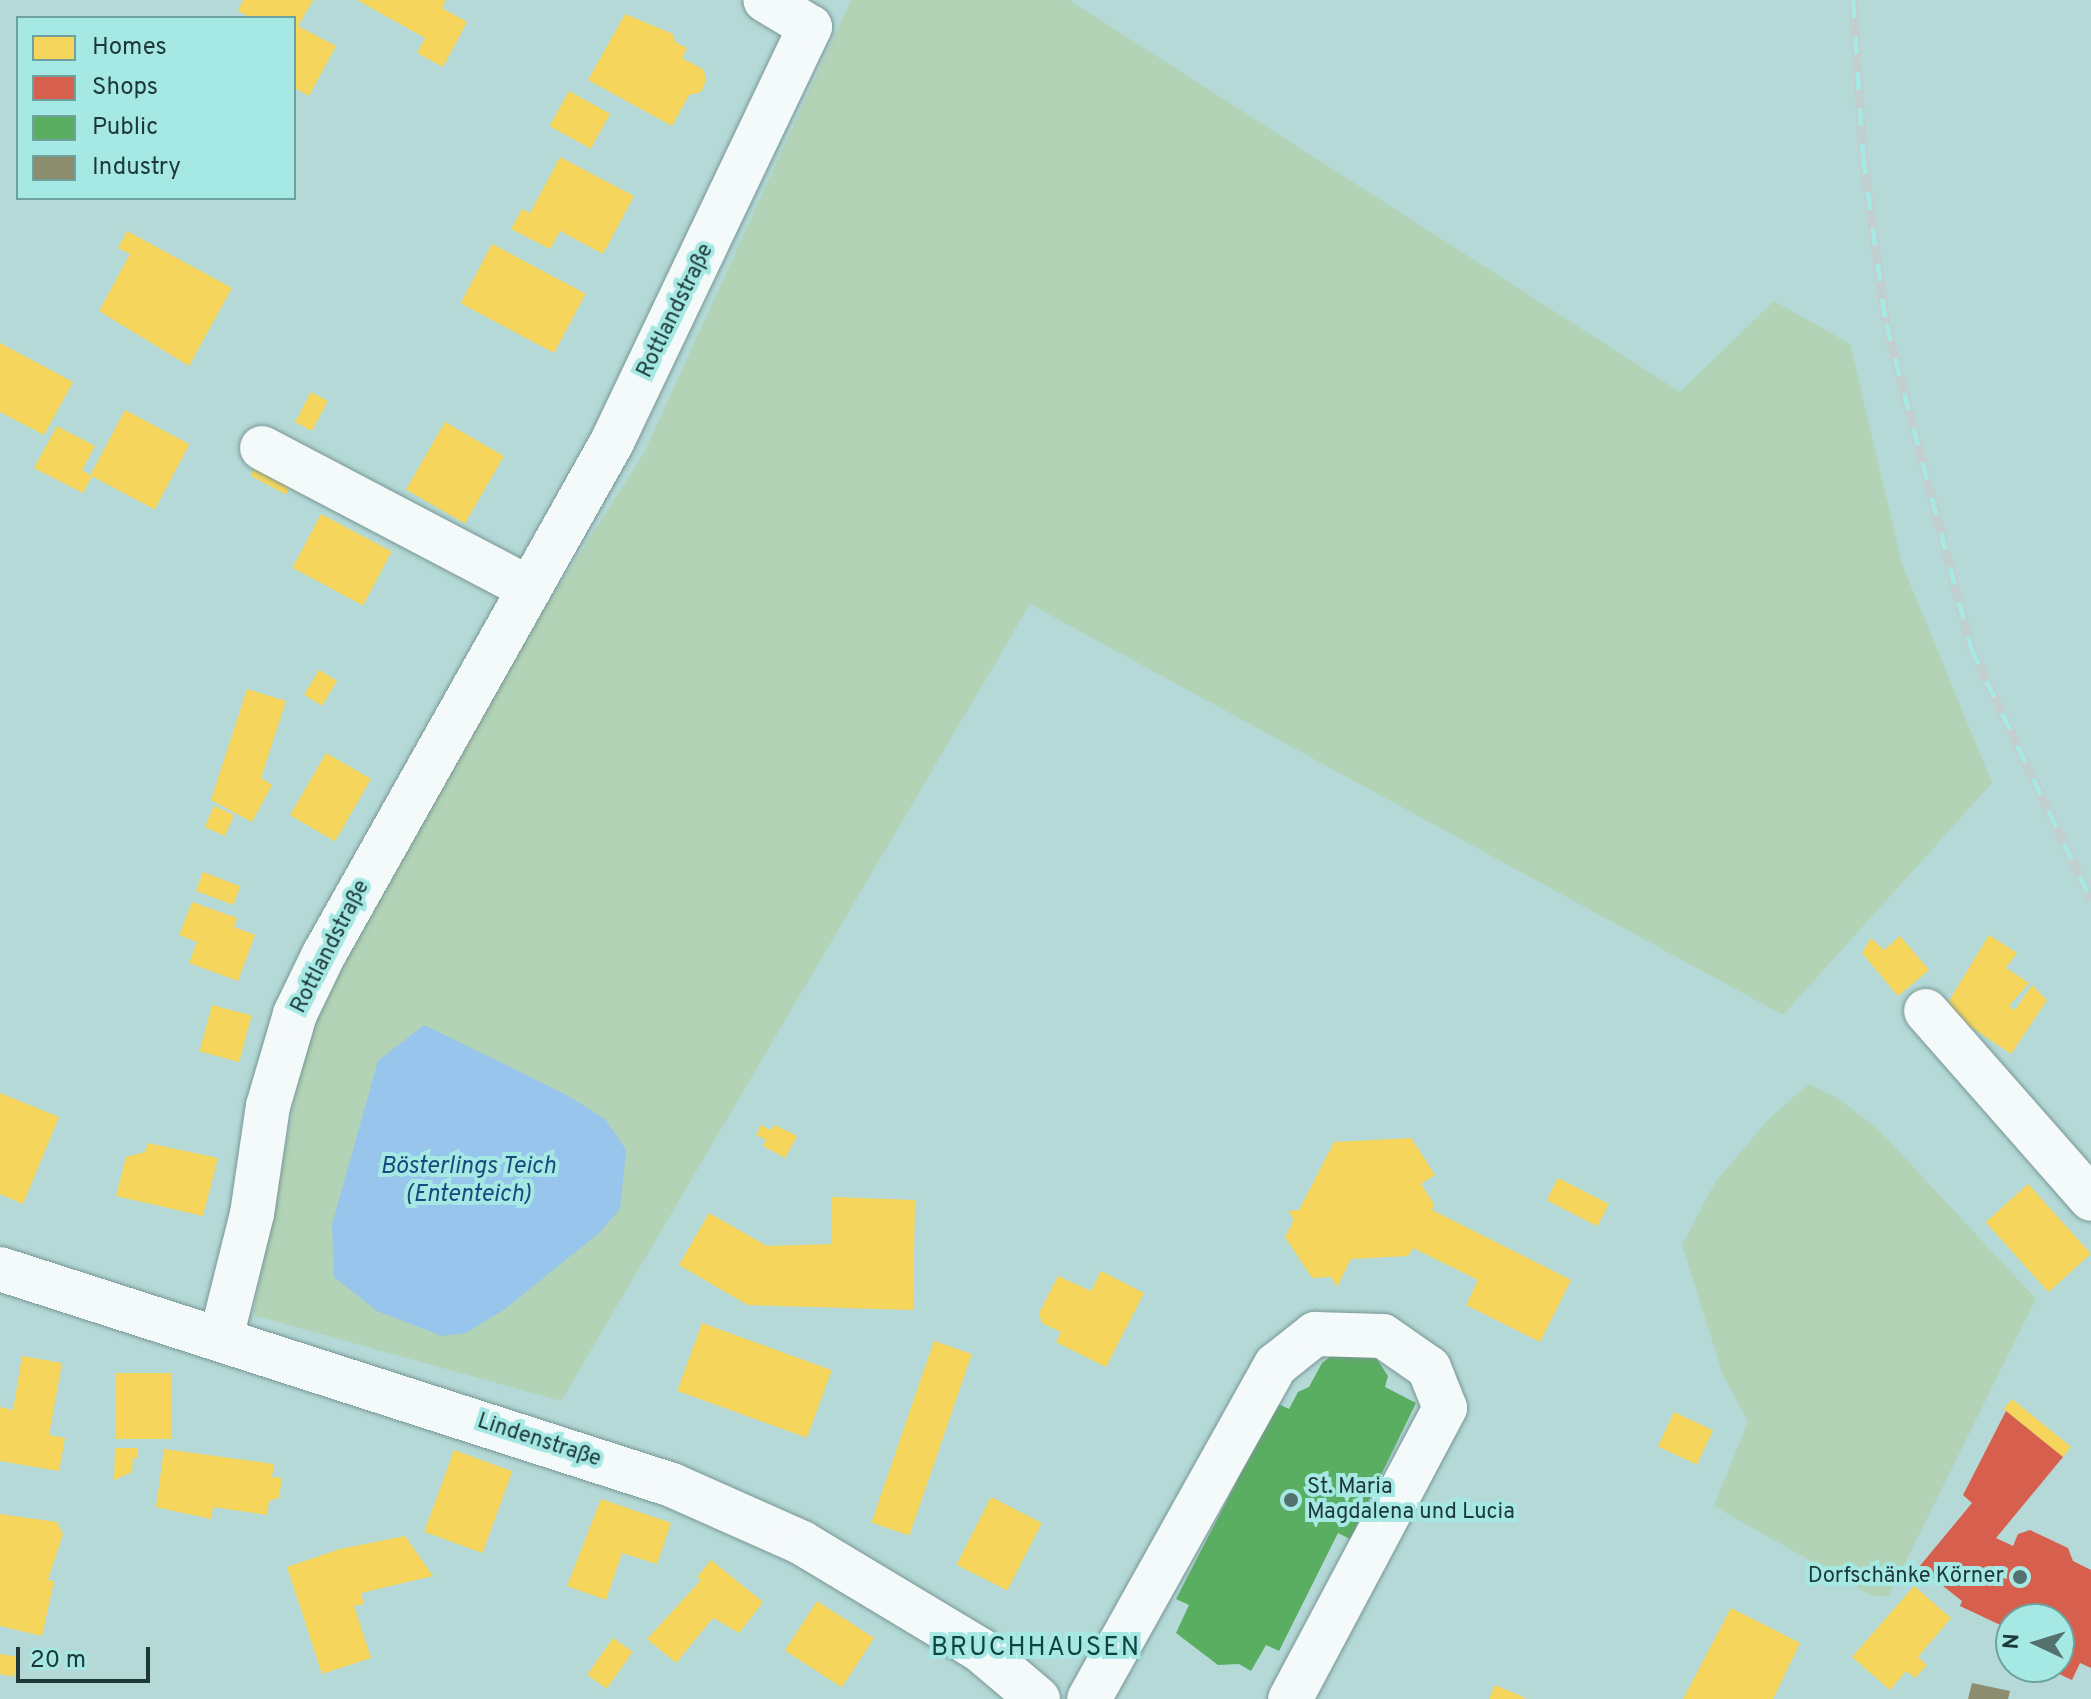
<!DOCTYPE html>
<meta charset="utf-8">
<style>
body{margin:0}
#map{position:relative;width:2091px;height:1699px;overflow:hidden;background:#b4d9d7;font-family:Overpass,sans-serif}
div>[style]{position:absolute}
[style*='--x']{left:calc(var(--x)*1px);top:calc(var(--y)*1px);width:calc(var(--w)*1px);rotate:calc(var(--a)*1deg)}
.green>*{inset:0;background:#b2d3b5}
.water>*{inset:0;background:#97c5eb}
.homes>*{inset:0;background:#f6d55c;transform-origin:0 0}
.shops>*{inset:0;background:#d6604d}
.public>*{inset:0;background:#5aae61}
.industry>*{inset:0;background:#8c8c6e}
.roads{filter:drop-shadow(0 0 2px #799694) drop-shadow(0 0 2px #799694)}
.minor>*{height:44px;margin:-22px;padding:0 22px;transform-origin:22px;border-radius:22px;background:#f4f9f9}
.rail>*{height:9px;margin-top:-4.5px;transform-origin:0;background:repeating-linear-gradient(90deg,#a5e8e4 0 18px,#c3cfce 0 36px);box-sizing:border-box;border-block:2px solid #c3cfce}
.dots>*{width:22px;height:22px;translate:-50% -50%;box-sizing:border-box;border:4px solid #a5e8e4;border-radius:50%}
span{translate:-50% -50%;white-space:nowrap;text-align:center;line-height:1.15;-webkit-text-stroke:8px #a5e8e4;paint-order:stroke}
.street-label{font-size:22px;color:#1d3937}
.poi-label{font-size:22px;color:#1d3937}
.left{translate:0 -50%;text-align:left}
.right{translate:-100% -50%;text-align:right}
.water-label{font-size:24px;color:#174b7d;font-style:italic}
.quarter-label{font-size:26px;color:#0f4442;letter-spacing:2px}
.legend{position:absolute;left:16px;top:16px;width:280px;height:184px;box-sizing:border-box;background:#a5e8e4;border:2px solid #6fa29f;margin:0;padding:10px 14px;list-style:none;font-size:24px;color:#1d3937}
.legend li{display:flex;align-items:center;gap:16px;height:40px}
.legend b{width:40px;border:2px solid #6fa29f}
.north{position:absolute;left:1995px;top:1603px;width:80px;height:80px;box-sizing:border-box;background:#a5e8e4;border:2px solid #6fa29f;border-radius:50%;rotate:274deg;font-size:22px;font-weight:700;line-height:32px;text-align:center;color:#1d3937}
.north::after{content:'';display:block;margin:auto;width:28px;height:36px;background:#52716f;clip-path:polygon(50% 0,100% 100%,50% 72%,0 100%)}
.scale{position:absolute;left:16px;top:1647px;width:134px;height:36px;box-sizing:border-box;border:4px solid #1d3937;border-top:0;padding-left:10px;font-size:24px;line-height:28px;white-space:nowrap;color:#1d3937;-webkit-text-stroke:6px #a5e8e4;paint-order:stroke}
</style>
<div id="map">
<div class="green">
<div style="clip-path:polygon(851px 0,1069px 0,1680px 392px,1774px 301px,1850px 344px,1902px 564px,1992px 783px,1783px 1015px,1030px 604px,561px 1401px,253px 1315px,323px 956px,644px 453px)"></div>
<div style="clip-path:polygon(1808px 1084px,1836px 1097px,1879px 1130px,2036px 1299px,1888px 1597px,1871px 1595px,1714px 1506px,1748px 1422px,1723px 1375px,1682px 1245px,1716px 1181px,1769px 1119px)"></div>
</div>
<div class="water">
<div style="clip-path:polygon(424px 1025px,565px 1094px,605px 1119px,626px 1150px,620px 1209px,599px 1233px,505px 1309px,466px 1333px,442px 1336px,377px 1311px,334px 1277px,332px 1224px,378px 1061px)"></div>
</div>
<div class="homes">
<div style="clip-path:polygon(243px 0,313px 0,298px 26px,336px 46px,309px 96px,294px 88px,294px 18px,251px 18px,238px 11px)"></div>
<div style="clip-path:polygon(357px 0,446px 0,442px 8px,467px 22px,443px 67px,417px 53px,425px 38px)"></div>
<div style="clip-path:polygon(625px 14px,673px 34px,675px 42px,687px 48px,682px 58px,704px 70px,706px 81px,701px 92px,689px 95px,672px 126px,588px 80px)"></div>
<div style="left:569px;top:91px;width:47px;height:40px;rotate:29deg"></div>
<div style="clip-path:polygon(560px 157px,634px 196px,603px 254px,560px 231px,550px 249px,511px 229px,522px 209px,530px 213px)"></div>
<div style="clip-path:polygon(127px 231px,232px 288px,189px 366px,99px 311px,130px 254px,118px 248px)"></div>
<div style="left:492px;top:244px;width:106px;height:67px;rotate:28deg"></div>
<div style="clip-path:polygon(0 343px,73px 382px,44px 435px,0 412px)"></div>
<div style="left:311px;top:392px;width:19px;height:34px;rotate:28deg"></div>
<div style="left:125px;top:410px;width:73px;height:74px;rotate:28deg"></div>
<div style="left:445px;top:422px;width:68px;height:78px;rotate:30deg"></div>
<div style="clip-path:polygon(57px 426px,95px 446px,82px 470px,92px 476px,83px 493px,34px 468px)"></div>
<div style="left:260px;top:458px;width:40px;height:20px;rotate:28deg"></div>
<div style="left:321px;top:514px;width:80px;height:61px;rotate:28deg"></div>
<div style="left:319px;top:670px;width:21px;height:29px;rotate:31deg"></div>
<div style="clip-path:polygon(247px 689px,286px 701px,261px 778px,272px 785px,252px 822px,211px 800px)"></div>
<div style="left:326px;top:753px;width:52px;height:72px;rotate:30deg"></div>
<div style="left:214px;top:806px;width:22px;height:23px;rotate:24deg"></div>
<div style="left:203px;top:872px;width:40px;height:20px;rotate:21deg"></div>
<div style="clip-path:polygon(192px 902px,237px 918px,234px 927px,255px 935px,238px 981px,189px 963px,197px 942px,179px 935px)"></div>
<div style="clip-path:polygon(1989px 935px,2017px 953px,2006px 968px,2029px 983px,2009px 1006px,2015px 1010px,2032px 985px,2047px 1000px,2011px 1054px,1944px 1009px)"></div>
<div style="clip-path:polygon(1900px 936px,1929px 970px,1898px 996px,1862px 953px,1871px 938px,1884px 950px)"></div>
<div style="left:212px;top:1005px;width:41px;height:48px;rotate:15deg"></div>
<div style="clip-path:polygon(0 1093px,59px 1117px,23px 1204px,0 1194px)"></div>
<div style="clip-path:polygon(761px 1125px,771px 1130px,775px 1125px,797px 1136px,785px 1158px,763px 1146px,766px 1140px,756px 1135px)"></div>
<div style="clip-path:polygon(1411px 1138px,1435px 1175px,1421px 1184px,1434px 1204px,1432px 1210px,1571px 1280px,1540px 1342px,1466px 1305px,1478px 1280px,1413px 1248px,1408px 1256px,1351px 1259px,1337px 1287px,1331px 1277px,1312px 1278px,1285px 1237px,1294px 1220px,1288px 1211px,1299px 1210px,1334px 1142px)"></div>
<div style="clip-path:polygon(148px 1143px,218px 1158px,203px 1216px,116px 1196px,126px 1157px,145px 1152px)"></div>
<div style="left:1558px;top:1178px;width:57px;height:25px;rotate:27deg"></div>
<div style="left:2028px;top:1184px;width:94px;height:57px;rotate:48deg"></div>
<div style="clip-path:polygon(832px 1197px,915px 1200px,913px 1310px,748px 1305px,679px 1265px,709px 1213px,767px 1246px,831px 1244px)"></div>
<div style="clip-path:polygon(1101px 1271px,1144px 1293px,1106px 1367px,1056px 1342px,1061px 1332px,1042px 1323px,1039px 1313px,1058px 1276px,1091px 1291px)"></div>
<div style="left:702px;top:1323px;width:138px;height:72px;rotate:20deg"></div>
<div style="left:934px;top:1341px;width:40px;height:192px;rotate:19deg"></div>
<div style="clip-path:polygon(22px 1356px,62px 1363px,49px 1435px,65px 1438px,59px 1471px,0 1461px,0 1407px,13px 1410px)"></div>
<div style="left:115px;top:1373px;width:57px;height:66px"></div>
<div style="left:2012px;top:1399px;width:76px;height:13px;rotate:39deg"></div>
<div style="left:1674px;top:1412px;width:43px;height:38px;rotate:25deg"></div>
<div style="clip-path:polygon(115px 1448px,138px 1448px,138px 1458px,133px 1458px,132px 1472px,114px 1480px)"></div>
<div style="clip-path:polygon(164px 1449px,274px 1464px,272px 1477px,282px 1478px,279px 1498px,269px 1501px,267px 1515px,213px 1507px,211px 1519px,156px 1507px)"></div>
<div style="left:454px;top:1450px;width:62px;height:87px;rotate:20deg"></div>
<div style="left:991px;top:1497px;width:57px;height:76px;rotate:27deg"></div>
<div style="clip-path:polygon(601px 1499px,671px 1523px,657px 1564px,622px 1553px,606px 1600px,567px 1586px)"></div>
<div style="clip-path:polygon(0 1514px,57px 1522px,63px 1534px,48px 1580px,54px 1581px,42px 1636px,0 1626px)"></div>
<div style="clip-path:polygon(405px 1536px,433px 1576px,361px 1593px,364px 1604px,354px 1606px,371px 1658px,322px 1674px,287px 1567px,340px 1549px)"></div>
<div style="clip-path:polygon(711px 1560px,763px 1602px,739px 1633px,713px 1618px,676px 1663px,647px 1639px,701px 1580px,697px 1577px)"></div>
<div style="clip-path:polygon(1914px 1586px,1951px 1618px,1918px 1657px,1927px 1665px,1915px 1678px,1906px 1671px,1890px 1690px,1852px 1657px)"></div>
<div style="left:817px;top:1601px;width:68px;height:59px;rotate:33deg"></div>
<div style="clip-path:polygon(1731px 1608px,1800px 1643px,1773px 1699px,1683px 1699px)"></div>
<div style="left:613px;top:1638px;width:24px;height:45px;rotate:35deg"></div>
<div style="clip-path:polygon(0 1654px,18px 1657px,14px 1677px,0 1674px)"></div>
<div style="clip-path:polygon(1495px 1685px,1516px 1694px,1527px 1699px,1489px 1699px)"></div>
</div>
<div class="shops">
<div style="clip-path:polygon(2006px 1411px,2063px 1457px,1996px 1538px,2013px 1546px,2018px 1534px,2030px 1530px,2068px 1548px,2073px 1561px,2091px 1570px,2091px 1668px,2080px 1663px,2072px 1680px,2044px 1667px,2059px 1667px,2059px 1619px,2011px 1619px,2011px 1630px,1960px 1606px,1962px 1601px,1919px 1567px,1972px 1503px,1963px 1495px)"></div>
</div>
<div class="public">
<div style="clip-path:polygon(1335px 1353px,1375px 1356px,1388px 1376px,1385px 1387px,1416px 1403px,1350px 1539px,1338px 1533px,1279px 1651px,1266px 1645px,1251px 1671px,1239px 1664px,1218px 1665px,1176px 1633px,1189px 1605px,1176px 1599px,1237px 1481px,1225px 1475px,1264px 1397px,1289px 1409px,1298px 1392px,1309px 1387px,1322px 1363px)"></div>
</div>
<div class="industry">
<div style="clip-path:polygon(1972px 1683px,2010px 1691px,2008px 1699px,1968px 1699px)"></div>
</div>
<div class="roads">
<div class="minor">
<div style="--x:262;--y:448;--w:299;--a:27.7"></div>
<div style="--x:1926;--y:1011;--w:250;--a:48.7"></div>
<div style="--x:0;--y:1269;--w:706;--a:17.82"></div>
<div style="--x:672;--y:1485;--w:142;--a:24"></div>
<div style="--x:802;--y:1543;--w:208;--a:31"></div>
<div style="--x:980;--y:1650;--w:76;--a:40.2"></div>
<div style="--x:221;--y:1338;--w:128;--a:-76"></div>
<div style="--x:252;--y:1214;--w:109;--a:-81.6"></div>
<div style="--x:268;--y:1106;--w:96;--a:-73.6"></div>
<div style="--x:295;--y:1014;--w:64;--a:-64.2"></div>
<div style="--x:323;--y:956;--w:590;--a:-60.65"></div>
<div style="--x:612;--y:442;--w:460;--a:-64.5"></div>
<div style="--x:810;--y:27;--w:52;--a:-149"></div>
<div style="--x:1089;--y:1699;--w:383;--a:-60.8"></div>
<div style="--x:1276;--y:1365;--w:50;--a:-38.5"></div>
<div style="--x:1315;--y:1334;--w:68;--a:1.7"></div>
<div style="--x:1383;--y:1336;--w:56;--a:34.8"></div>
<div style="--x:1429;--y:1368;--w:43;--a:68.2"></div>
<div style="--x:1445;--y:1408;--w:330;--a:118"></div>
</div>
</div>
<div class="rail">
<div style="--x:1853;--y:0;--w:156;--a:86.3"></div>
<div style="--x:1863;--y:156;--w:169;--a:82.2"></div>
<div style="--x:1886;--y:323;--w:336;--a:75.3"></div>
<div style="--x:1971;--y:648;--w:279;--a:64.5"></div>
</div>
<div class="dots">
<div style="left:1291px;top:1500px;background:#52716f"></div>
<div style="left:2020px;top:1577px;background:#52716f"></div>
</div>
<div class="street-label">
<span style="left:676px;top:311px;rotate:-64deg">Rottlandstraße</span>
<span style="left:331px;top:947px;rotate:-63deg">Rottlandstraße</span>
<span style="left:539px;top:1441px;rotate:18deg">Lindenstraße</span>
</div>
<div class="poi-label">
<span class="left" style="left:1307px;top:1500px">St. Maria<br>Magdalena und Lucia</span>
<span class="right" style="left:2004px;top:1577px">Dorfschänke Körner</span>
</div>
<div class="water-label">
<span style="left:468px;top:1182px">Bösterlings Teich<br>(Ententeich)</span>
</div>
<div class="quarter-label">
<span style="left:1036px;top:1649px">BRUCHHAUSEN</span>
</div>
<ul class="legend">
<li><b style="height:22px;background:#f6d55c"></b>Homes</li>
<li><b style="height:22px;background:#d6604d"></b>Shops</li>
<li><b style="height:22px;background:#5aae61"></b>Public</li>
<li><b style="height:22px;background:#8c8c6e"></b>Industry</li>
</ul>
<div class="north">N</div>
<div class="scale">20 m</div>
</div>
